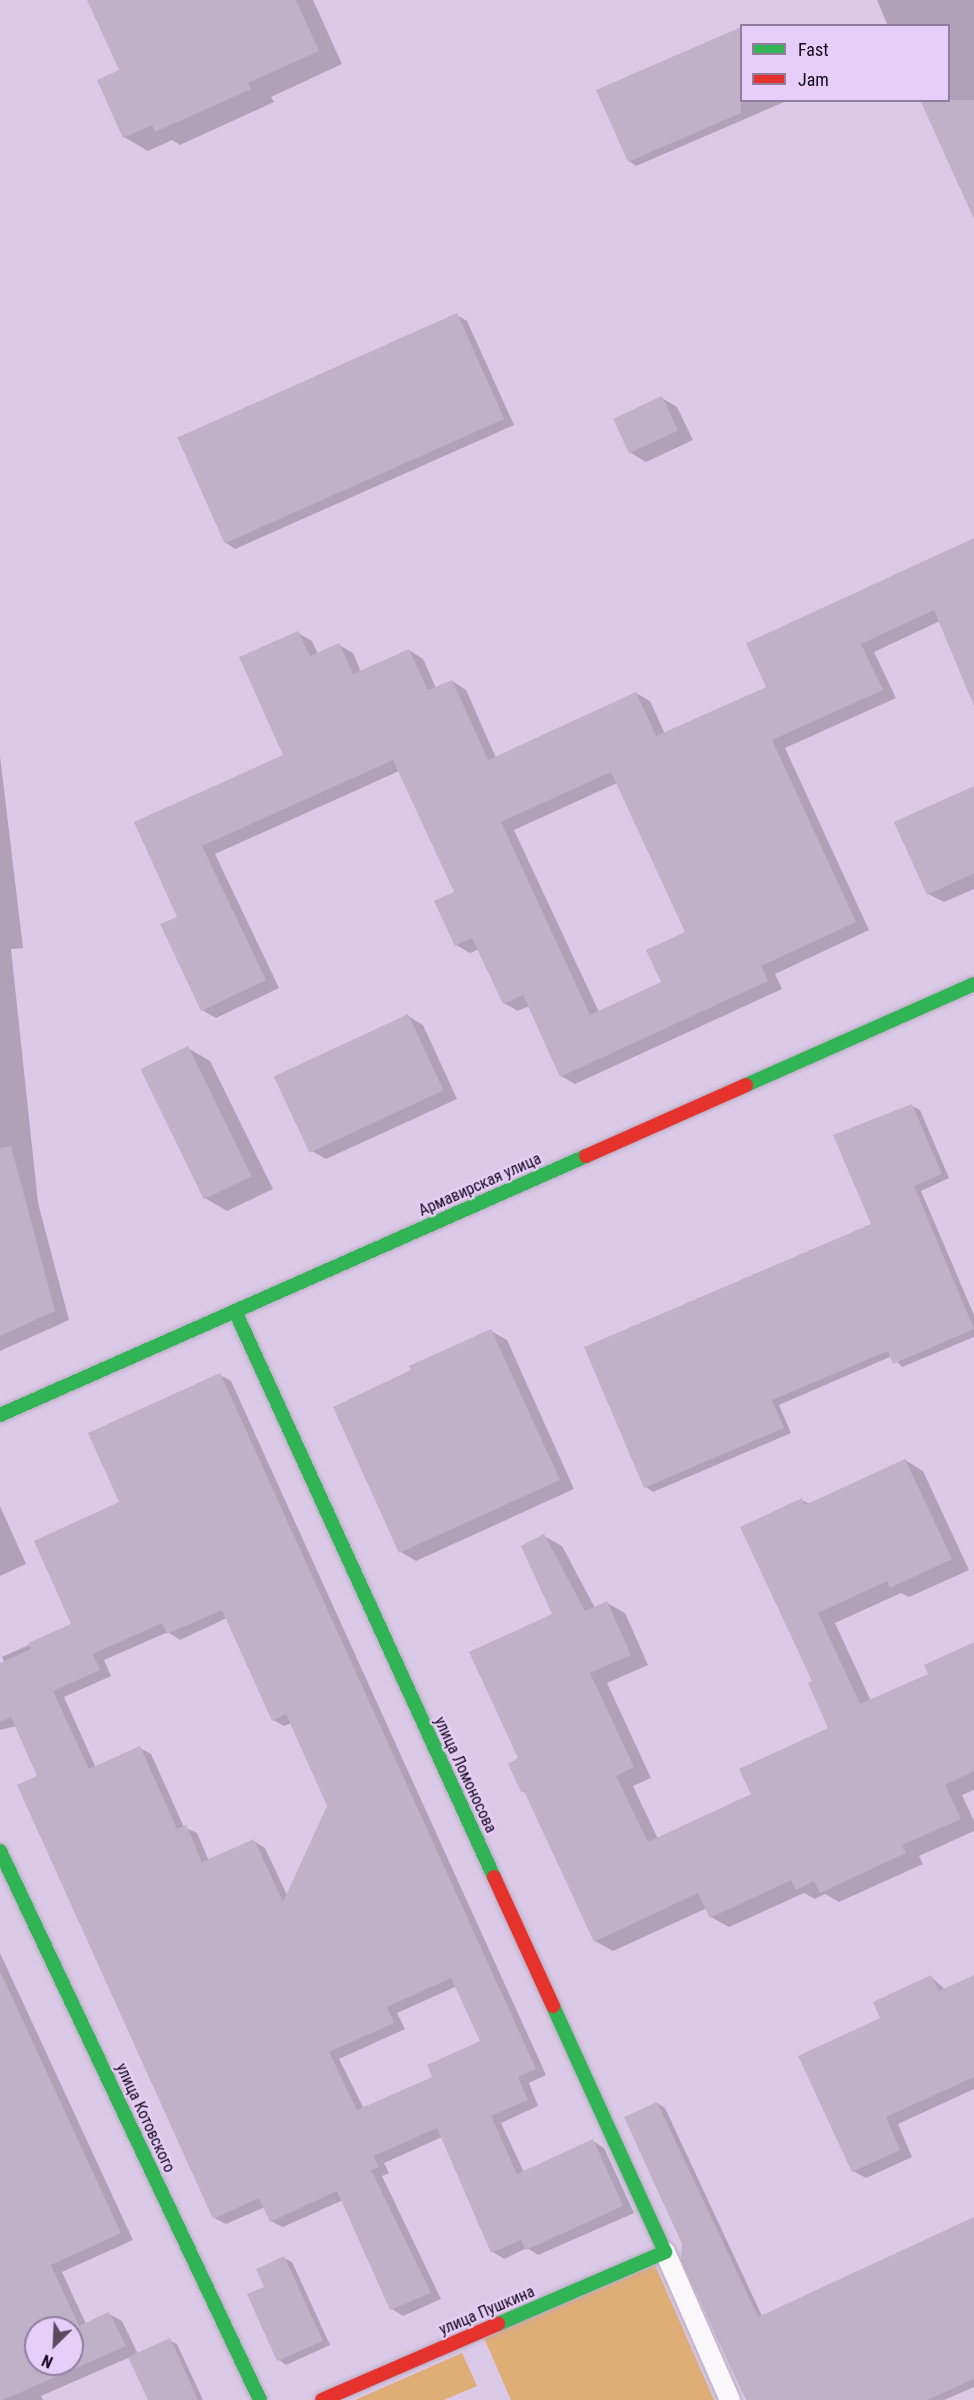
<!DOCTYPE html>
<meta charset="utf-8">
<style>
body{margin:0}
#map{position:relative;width:974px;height:2400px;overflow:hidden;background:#dbcae7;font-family:"Roboto Condensed",sans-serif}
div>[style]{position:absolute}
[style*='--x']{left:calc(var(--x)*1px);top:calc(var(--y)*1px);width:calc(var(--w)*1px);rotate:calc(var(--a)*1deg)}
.green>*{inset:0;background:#dfad76}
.shadow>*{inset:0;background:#0003}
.building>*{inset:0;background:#beb1c8;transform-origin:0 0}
.roads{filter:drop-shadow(0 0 2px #b8aac1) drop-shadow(0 0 2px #b8aac1)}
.lane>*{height:20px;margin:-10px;padding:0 10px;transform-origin:10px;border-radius:10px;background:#faf7fb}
.fast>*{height:14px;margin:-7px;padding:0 7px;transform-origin:7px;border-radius:7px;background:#30b455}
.jam>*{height:14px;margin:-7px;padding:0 7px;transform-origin:7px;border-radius:7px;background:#e5322d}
span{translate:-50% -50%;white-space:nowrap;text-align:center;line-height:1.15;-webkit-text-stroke:4.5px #e7cef8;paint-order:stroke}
.street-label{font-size:16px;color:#110718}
.legend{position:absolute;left:740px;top:24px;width:210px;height:78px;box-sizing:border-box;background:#e7cef8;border:2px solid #917e9e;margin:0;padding:8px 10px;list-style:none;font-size:18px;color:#110718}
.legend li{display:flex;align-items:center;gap:12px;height:30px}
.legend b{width:30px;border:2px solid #917e9e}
.north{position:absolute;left:24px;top:2316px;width:60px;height:60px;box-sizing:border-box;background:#e7cef8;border:2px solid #917e9e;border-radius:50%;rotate:204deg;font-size:16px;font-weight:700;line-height:24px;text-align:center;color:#110718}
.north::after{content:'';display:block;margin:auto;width:21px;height:27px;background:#584b60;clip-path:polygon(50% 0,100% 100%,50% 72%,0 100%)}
</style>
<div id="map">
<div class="green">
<div style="clip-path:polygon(655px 2265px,714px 2400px,511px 2400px,484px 2338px)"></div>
<div style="clip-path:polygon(462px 2353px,477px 2386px,444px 2400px,355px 2400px)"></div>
</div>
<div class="shadow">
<div style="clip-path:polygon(88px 0,313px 0,342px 64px,271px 97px,274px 102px,180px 145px,172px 140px,148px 151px,124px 137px,121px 71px)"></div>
<div style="clip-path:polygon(877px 0,974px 0,974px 215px,948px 100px,948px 26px,888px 26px)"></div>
<div style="clip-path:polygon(742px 29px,742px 100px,784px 102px,636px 166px,629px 161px,598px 91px)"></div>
<div style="clip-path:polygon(457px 315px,467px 321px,514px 425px,235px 549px,226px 543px)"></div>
<div style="clip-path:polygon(662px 398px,677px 407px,693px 440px,646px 462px,631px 453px)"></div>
<div style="clip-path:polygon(evenodd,974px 540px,974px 673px,940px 621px,874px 652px,896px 698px,785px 748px,869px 930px,775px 974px,782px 989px,575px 1084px,561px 1076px,529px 1006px,518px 1011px,504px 1003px,479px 949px,470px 953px,456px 945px,456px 892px,399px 771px,215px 854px,279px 988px,216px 1018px,202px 1010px,179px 917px,136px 823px,285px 756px,298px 633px,312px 641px,318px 654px,339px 645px,353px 653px,361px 672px,409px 650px,423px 659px,436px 688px,452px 681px,466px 690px,496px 758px,636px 693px,650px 701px,665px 734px,768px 688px,974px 540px,617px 783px,687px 933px,663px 983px,599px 1012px,514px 830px,617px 783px)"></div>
<div style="clip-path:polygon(0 756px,23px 948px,11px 949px,38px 1203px,69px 1320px,0 1351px)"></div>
<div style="clip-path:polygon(974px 788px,974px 889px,944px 902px,928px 894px)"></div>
<div style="clip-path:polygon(408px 1016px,423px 1025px,457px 1099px,326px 1159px,310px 1150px)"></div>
<div style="clip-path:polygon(188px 1048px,210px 1061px,273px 1189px,227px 1211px,205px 1198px)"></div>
<div style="clip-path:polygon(912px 1106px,920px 1110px,949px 1178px,921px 1191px,974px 1315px,974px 1337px,902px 1367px,892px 1356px,779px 1405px,791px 1433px,653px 1492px,646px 1487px,873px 1225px)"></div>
<div style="clip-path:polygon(491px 1331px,507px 1340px,574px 1489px,416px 1561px,401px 1552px)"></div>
<div style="clip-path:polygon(evenodd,220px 1375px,231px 1381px,546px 2075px,529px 2083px,538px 2106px,501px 2123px,524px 2172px,593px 2141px,604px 2148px,634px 2213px,538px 2255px,527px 2248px,504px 2259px,493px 2252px,442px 2137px,384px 2163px,389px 2173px,382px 2176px,441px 2299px,403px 2316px,392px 2309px,343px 2200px,283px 2227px,271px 2221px,265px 2207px,226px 2224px,214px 2218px,39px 1777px,16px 1726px,0 1730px,0 1679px,10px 1674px,2px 1657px,73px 1625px,121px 1503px,220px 1375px,227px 1618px,273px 1720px,284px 1726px,291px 1723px,329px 1806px,287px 1895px,265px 1848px,254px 1841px,209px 1861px,197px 1833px,184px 1827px,151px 1754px,140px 1748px,96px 1768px,64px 1697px,111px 1676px,104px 1660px,168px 1632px,180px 1640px,227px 1618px,220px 1375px,457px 1986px,482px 2042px,434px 2077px,364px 2109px,339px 2059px,405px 2029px,397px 2013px,457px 1986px)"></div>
<div style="clip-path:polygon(905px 1460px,923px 1471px,969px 1570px,909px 1597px,901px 1593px,835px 1623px,871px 1701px,930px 1674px,974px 1644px,974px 1790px,962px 1795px,974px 1821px,974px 1831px,919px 1856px,923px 1864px,839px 1902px,825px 1894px,815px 1899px,804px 1893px,729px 1927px,711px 1917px,707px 1908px,613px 1951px,595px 1941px,527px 1794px,522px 1791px,520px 1759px,554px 1615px,544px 1536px,562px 1546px,595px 1608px,607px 1603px,625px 1613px,648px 1665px,607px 1683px,651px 1778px,633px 1786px,658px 1839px,753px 1795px,830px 1729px,814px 1682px,802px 1500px,810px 1504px)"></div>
<div style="clip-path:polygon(0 1506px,26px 1564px,0 1576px)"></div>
<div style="clip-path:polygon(evenodd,0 1953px,133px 2240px,62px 2272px,86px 2324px,109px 2314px,122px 2321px,138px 2354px,169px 2340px,177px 2344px,203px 2400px,150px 2400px,130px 2357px,41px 2396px,43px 2400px,0 2400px,0 1953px,36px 2328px,72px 2328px,72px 2364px,36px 2364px,36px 2328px)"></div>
<div style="clip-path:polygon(931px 1977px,946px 1990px,974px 1977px,974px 2089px,898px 2124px,912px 2157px,866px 2178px,853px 2171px,882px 2019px)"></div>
<div style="clip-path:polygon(657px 2103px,665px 2108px,762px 2316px,974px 2219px,974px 2387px,944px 2400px,747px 2400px,684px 2244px)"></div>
<div style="clip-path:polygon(284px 2258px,292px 2262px,330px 2345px,286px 2365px,279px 2360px,266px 2287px)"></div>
</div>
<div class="building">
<div style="clip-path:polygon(87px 0,296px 0,319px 51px,248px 83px,251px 89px,155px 132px,152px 125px,123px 138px,97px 80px,119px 70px)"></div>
<div style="clip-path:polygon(741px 27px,741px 113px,628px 162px,596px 90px)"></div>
<div style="clip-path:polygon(920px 100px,974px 100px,974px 219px)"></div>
<div style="left:457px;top:313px;width:116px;height:306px;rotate:66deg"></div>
<div style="left:662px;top:396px;width:38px;height:54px;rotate:65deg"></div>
<div style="clip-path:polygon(evenodd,974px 538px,974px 706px,934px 610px,861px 644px,883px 690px,772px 740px,856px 922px,761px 966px,768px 981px,560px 1077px,523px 995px,503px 1004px,472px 938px,455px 946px,434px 901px,454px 892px,393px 760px,202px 846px,266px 980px,201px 1011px,160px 924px,177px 917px,134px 822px,283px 755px,239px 657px,298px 631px,310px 656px,339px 643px,353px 674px,409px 649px,428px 690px,452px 680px,488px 760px,636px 692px,656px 736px,766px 687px,746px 643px,974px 538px,611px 772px,685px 932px,646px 950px,661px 982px,590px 1015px,501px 822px,611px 772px)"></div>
<div style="clip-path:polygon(974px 786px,974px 873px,927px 895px,894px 822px)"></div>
<div style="left:408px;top:1014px;width:84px;height:148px;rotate:65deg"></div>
<div style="left:188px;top:1046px;width:145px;height:53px;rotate:64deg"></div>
<div style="clip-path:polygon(912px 1104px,942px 1174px,914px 1186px,974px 1329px,893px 1364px,888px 1351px,772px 1400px,784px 1428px,644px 1488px,584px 1347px,871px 1224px,833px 1135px)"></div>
<div style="clip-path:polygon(11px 1146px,55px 1311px,0 1336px,0 1148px)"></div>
<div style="clip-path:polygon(491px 1329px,560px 1480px,399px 1553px,333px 1407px,411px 1370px,409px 1366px)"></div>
<div style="clip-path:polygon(evenodd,220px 1373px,536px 2069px,518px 2077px,528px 2100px,491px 2116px,517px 2174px,593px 2139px,623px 2206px,526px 2250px,521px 2240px,491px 2253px,437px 2128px,374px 2156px,379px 2167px,371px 2170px,431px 2293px,390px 2310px,337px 2191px,270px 2222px,259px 2198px,213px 2219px,17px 1785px,37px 1776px,11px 1717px,0 1722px,0 1663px,31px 1649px,28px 1643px,71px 1624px,34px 1541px,119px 1502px,88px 1433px,220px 1373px,222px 1610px,272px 1721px,286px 1714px,327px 1806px,283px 1902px,254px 1839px,202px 1862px,186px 1825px,177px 1829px,140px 1746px,89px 1769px,53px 1691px,100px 1670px,93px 1654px,162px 1623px,167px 1634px,222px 1610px,220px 1373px,451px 1978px,480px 2041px,427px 2065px,432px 2077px,357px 2110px,329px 2052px,394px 2023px,387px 2007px,451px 1978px)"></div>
<div style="clip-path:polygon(905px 1459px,952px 1559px,890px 1588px,887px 1581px,818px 1613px,860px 1704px,928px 1674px,924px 1665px,974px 1642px,974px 1771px,945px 1785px,961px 1819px,902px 1845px,906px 1853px,820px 1893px,814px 1881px,796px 1890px,791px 1880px,710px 1918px,698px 1893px,594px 1942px,524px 1791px,521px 1792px,508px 1764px,518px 1758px,469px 1652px,552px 1614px,521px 1546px,544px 1534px,585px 1611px,607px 1601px,631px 1655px,590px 1673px,634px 1767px,616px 1776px,648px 1842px,751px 1794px,739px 1769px,828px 1728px,808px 1683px,812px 1681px,740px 1527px,802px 1498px,805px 1505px)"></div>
<div style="clip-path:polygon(evenodd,0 1971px,121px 2233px,51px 2265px,79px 2326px,109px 2312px,126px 2346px,3px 2400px,0 2400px,0 1971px,36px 2328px,72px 2328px,72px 2364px,36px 2364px,36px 2328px)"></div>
<div style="clip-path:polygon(931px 1975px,939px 1991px,974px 1975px,974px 2077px,886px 2117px,900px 2150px,852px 2172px,798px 2056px,880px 2018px,873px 2002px)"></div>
<div style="clip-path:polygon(657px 2102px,758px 2317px,974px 2217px,974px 2379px,927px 2400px,746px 2400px,681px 2260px,682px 2244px,624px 2117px)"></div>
<div style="clip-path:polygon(284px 2256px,323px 2341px,277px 2361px,247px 2294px,264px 2287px,256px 2269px)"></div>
<div style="clip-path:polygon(170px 2338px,198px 2400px,148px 2400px,128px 2357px)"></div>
</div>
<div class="roads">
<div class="lane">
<div style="--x:665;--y:2252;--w:162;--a:66.3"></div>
</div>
<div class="fast">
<div style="--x:746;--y:1085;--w:249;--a:-23.9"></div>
<div style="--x:235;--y:1311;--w:622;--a:65.41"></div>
<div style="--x:0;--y:1415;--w:641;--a:-23.84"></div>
<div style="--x:0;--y:1851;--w:607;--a:64.66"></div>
<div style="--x:498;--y:2324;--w:182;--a:-23.3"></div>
<div style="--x:665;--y:2252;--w:270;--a:-114.5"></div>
</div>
<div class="jam">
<div style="--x:586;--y:1156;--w:175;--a:-23.9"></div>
<div style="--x:494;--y:1877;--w:142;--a:65.4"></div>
<div style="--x:322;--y:2400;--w:192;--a:-23.4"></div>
</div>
</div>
<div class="street-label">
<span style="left:480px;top:1185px;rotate:-24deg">Армавирская улица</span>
<span style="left:465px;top:1775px;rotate:65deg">улица Ломоносова</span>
<span style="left:145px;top:2118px;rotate:65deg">улица Котовского</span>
<span style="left:487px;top:2311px;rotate:-23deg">улица Пушкина</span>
</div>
<ul class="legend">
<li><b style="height:8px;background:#30b455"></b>Fast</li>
<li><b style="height:8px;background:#e5322d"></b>Jam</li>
</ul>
<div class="north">N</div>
</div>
